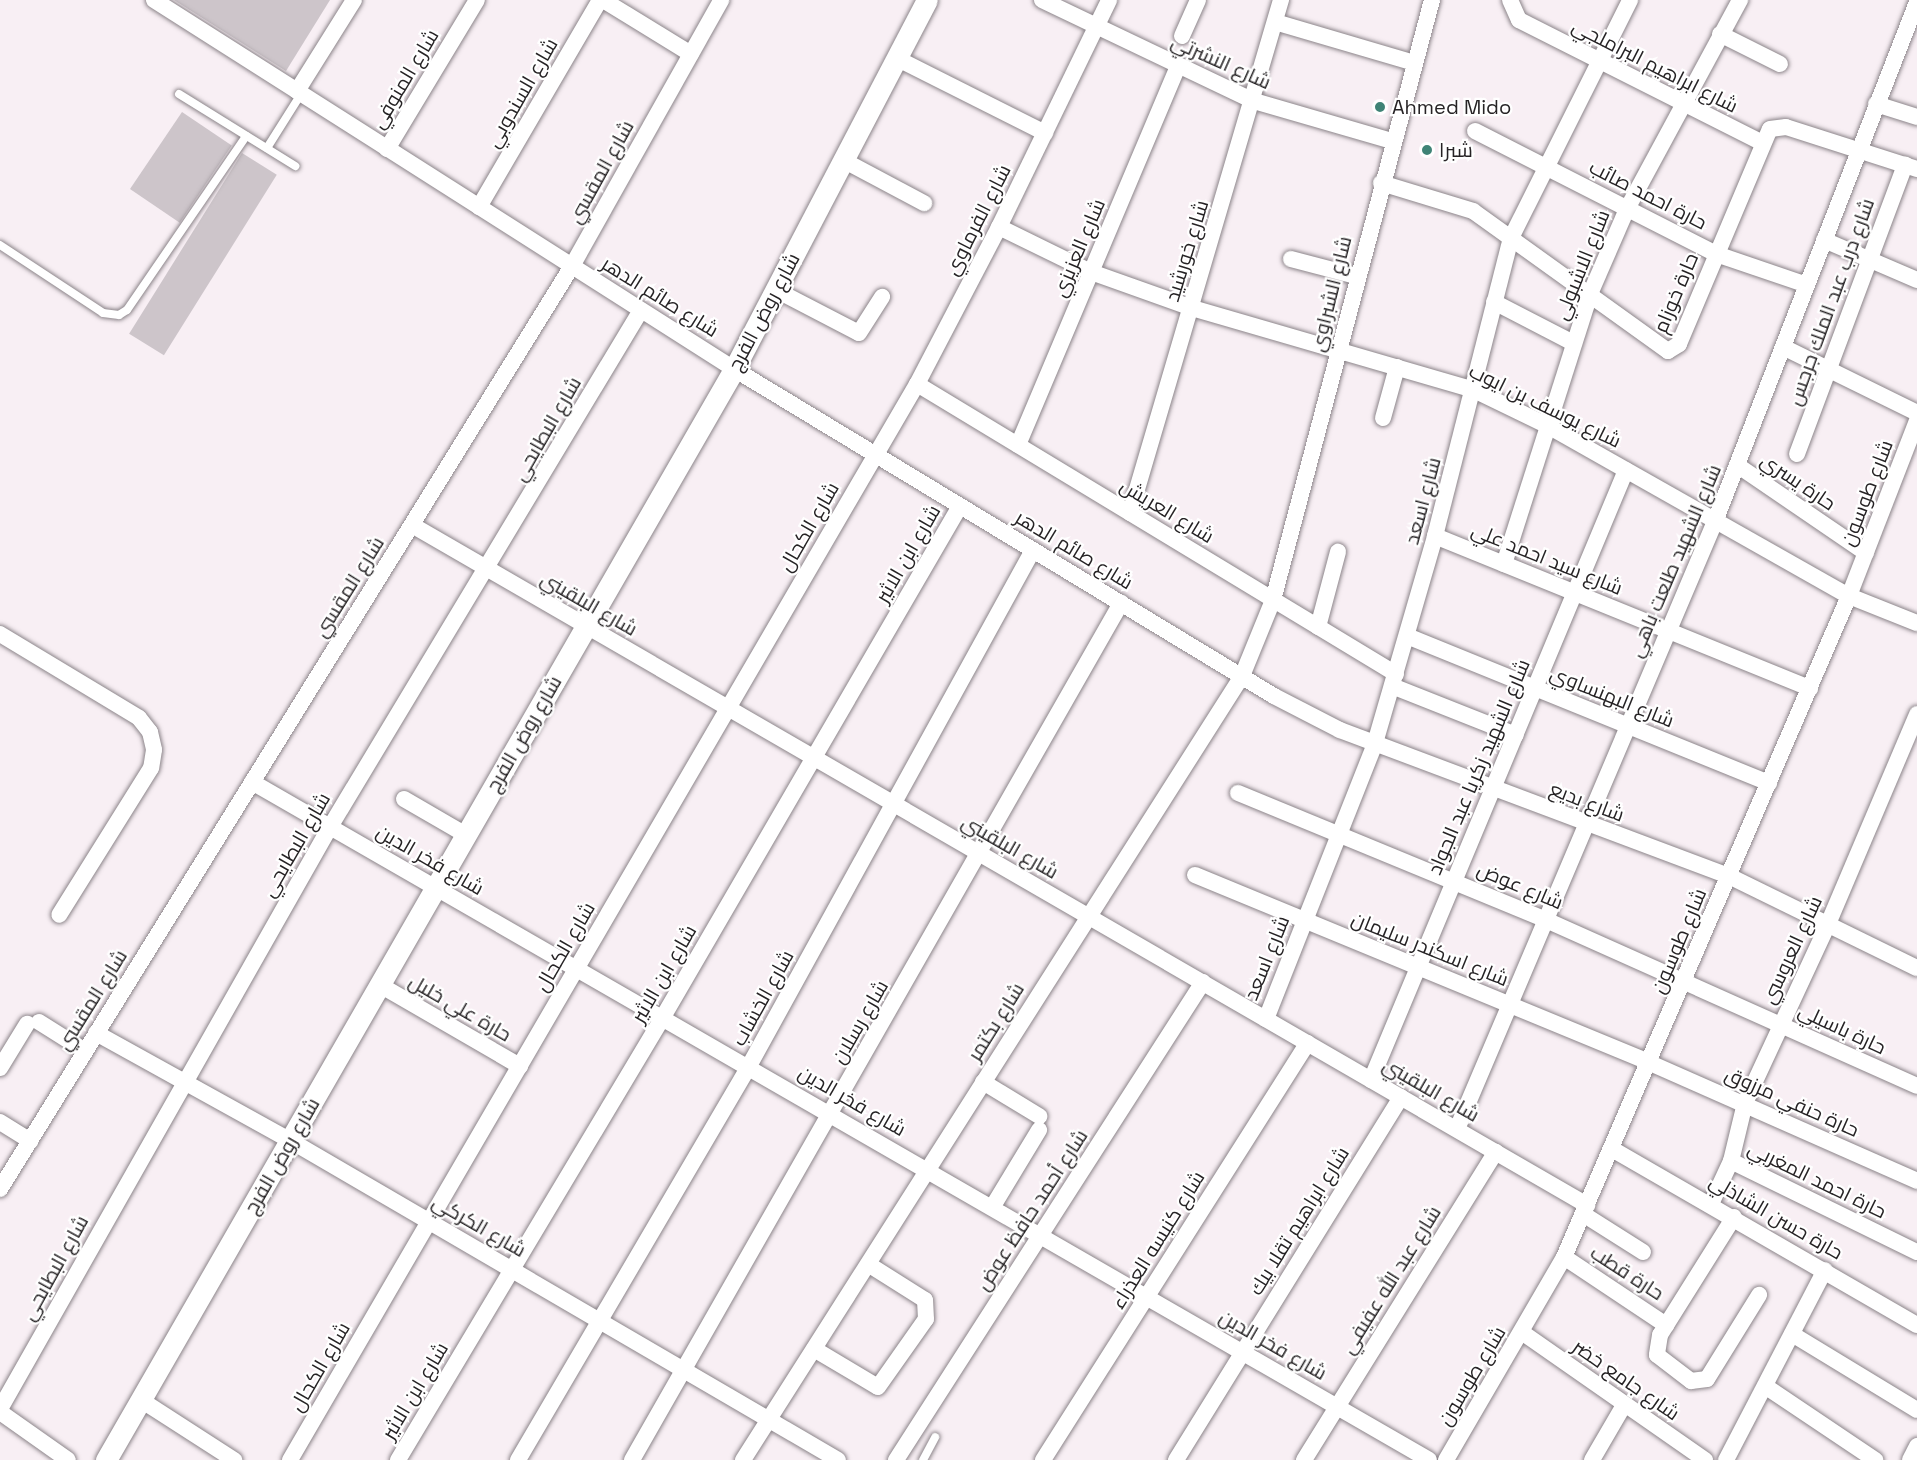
<!DOCTYPE html>
<meta charset="utf-8">
<style>
body{margin:0}
#map{position:relative;width:1917px;height:1460px;overflow:hidden;background:#f8eff4;font-family:"Space Grotesk",Cairo,sans-serif}
div>[style]{position:absolute}
[style*='--x']{left:calc(var(--x)*1px);top:calc(var(--y)*1px);width:calc(var(--w)*1px);rotate:calc(var(--a)*1deg)}
.building>*{inset:0;background:#cdc5ca;transform-origin:0 0}
.roads{filter:drop-shadow(0 0 2px #8b8489) drop-shadow(0 0 2px #8b8489)}
.service>*{height:8px;margin:-4px;padding:0 4px;transform-origin:4px;border-radius:4px;background:#fff}
.minor>*{height:16px;margin:-8px;padding:0 8px;transform-origin:8px;border-radius:8px;background:#fff}
.tertiary>*{height:21px;margin:-10.5px;padding:0 10.5px;transform-origin:10.5px;border-radius:10.5px;background:#fff}
.dots>*{width:16px;height:16px;translate:-50% -50%;box-sizing:border-box;border:3px solid #fff;border-radius:50%}
span{translate:-50% -50%;white-space:nowrap;text-align:center;line-height:1.15;-webkit-text-stroke:4.5px #fff;paint-order:stroke}
.street-label{font-size:20px;color:#262325}
.poi-label{font-size:20px;color:#262325}
.left{translate:0 -50%;text-align:left}
</style>
<div id="map">
<div class="building">
<div style="clip-path:polygon(174px 0,330px 0,286px 71px)"></div>
<div style="left:182px;top:112px;width:60px;height:93px;rotate:34deg"></div>
<div style="left:242px;top:153px;width:41px;height:213px;rotate:32deg"></div>
</div>
<div class="roads">
<div class="service">
<div style="--x:179;--y:94;--w:137;--a:31.8"></div>
<div style="--x:267;--y:148;--w:64;--a:-57.8"></div>
<div style="--x:0;--y:245;--w:123;--a:33.4"></div>
<div style="--x:103;--y:313;--w:16;--a:7"></div>
<div style="--x:119;--y:315;--w:9;--a:-32"></div>
<div style="--x:127;--y:310;--w:211;--a:-55.6"></div>
<div style="--x:923;--y:1460;--w:26;--a:-62"></div>
</div>
<div class="minor">
<div style="--x:154;--y:0;--w:687;--a:32.46"></div>
<div style="--x:734;--y:369;--w:631;--a:31.2"></div>
<div style="--x:1274;--y:696;--w:74;--a:27.3"></div>
<div style="--x:1340;--y:730;--w:415;--a:20.6"></div>
<div style="--x:1729;--y:876;--w:209;--a:26.1"></div>
<div style="--x:603;--y:0;--w:103;--a:31.5"></div>
<div style="--x:1042;--y:0;--w:235;--a:25.5"></div>
<div style="--x:1254;--y:101;--w:144;--a:16.2"></div>
<div style="--x:1510;--y:0;--w:22;--a:66"></div>
<div style="--x:1519;--y:20;--w:271;--a:26.8"></div>
<div style="--x:1275;--y:22;--w:145;--a:16.4"></div>
<div style="--x:1720;--y:34;--w:67;--a:26.6"></div>
<div style="--x:1182;--y:36;--w:39;--a:-66"></div>
<div style="--x:896;--y:58;--w:167;--a:26.7"></div>
<div style="--x:297;--y:91;--w:107;--a:-57.9"></div>
<div style="--x:1876;--y:104;--w:43;--a:17.6"></div>
<div style="--x:1475;--y:131;--w:271;--a:27"></div>
<div style="--x:1716;--y:254;--w:96;--a:18.8"></div>
<div style="--x:387;--y:149;--w:174;--a:-58.9"></div>
<div style="--x:843;--y:160;--w:92;--a:28"></div>
<div style="--x:1381;--y:183;--w:96;--a:16.9"></div>
<div style="--x:1473;--y:211;--w:240;--a:35.7"></div>
<div style="--x:1668;--y:351;--w:13;--a:-32"></div>
<div style="--x:1679;--y:344;--w:233;--a:-67.1"></div>
<div style="--x:1770;--y:129;--w:16;--a:-7"></div>
<div style="--x:1786;--y:127;--w:138;--a:17.8"></div>
<div style="--x:479;--y:207;--w:240;--a:-59.7"></div>
<div style="--x:999;--y:227;--w:102;--a:26.1"></div>
<div style="--x:1091;--y:272;--w:107;--a:19.6"></div>
<div style="--x:1192;--y:308;--w:294;--a:16.2"></div>
<div style="--x:1474;--y:390;--w:82;--a:25.9"></div>
<div style="--x:1548;--y:426;--w:346;--a:29.5"></div>
<div style="--x:1849;--y:596;--w:73;--a:21.7"></div>
<div style="--x:1824;--y:240;--w:101;--a:23.3"></div>
<div style="--x:1291;--y:259;--w:67;--a:14.7"></div>
<div style="--x:776;--y:290;--w:93;--a:27.4"></div>
<div style="--x:859;--y:333;--w:43;--a:-57.4"></div>
<div style="--x:1494;--y:302;--w:89;--a:27.4"></div>
<div style="--x:1783;--y:347;--w:149;--a:26.2"></div>
<div style="--x:917;--y:384;--w:560;--a:31.19"></div>
<div style="--x:1383;--y:418;--w:53;--a:-74.6"></div>
<div style="--x:1018;--y:445;--w:410;--a:-67.1"></div>
<div style="--x:1797;--y:454;--w:309;--a:-69.5"></div>
<div style="--x:1737;--y:465;--w:156;--a:34.3"></div>
<div style="--x:1130;--y:513;--w:535;--a:-73.6"></div>
<div style="--x:412;--y:525;--w:1358;--a:30.06"></div>
<div style="--x:1435;--y:536;--w:405;--a:22.1"></div>
<div style="--x:1504;--y:564;--w:283;--a:-72.3"></div>
<div style="--x:1590;--y:294;--w:93;--a:-66.5"></div>
<div style="--x:1627;--y:209;--w:238;--a:-61.6"></div>
<div style="--x:1318;--y:627;--w:78;--a:-75.1"></div>
<div style="--x:0;--y:634;--w:162;--a:31.1"></div>
<div style="--x:139;--y:718;--w:18;--a:52"></div>
<div style="--x:150;--y:732;--w:18;--a:77"></div>
<div style="--x:154;--y:750;--w:18;--a:99"></div>
<div style="--x:151;--y:768;--w:173;--a:122"></div>
<div style="--x:1407;--y:636;--w:391;--a:22.1"></div>
<div style="--x:1392;--y:686;--w:133;--a:21.6"></div>
<div style="--x:252;--y:782;--w:1358;--a:29.94"></div>
<div style="--x:1238;--y:793;--w:333;--a:22.4"></div>
<div style="--x:1546;--y:920;--w:406;--a:24.1"></div>
<div style="--x:404;--y:799;--w:72;--a:30.1"></div>
<div style="--x:1195;--y:875;--w:492;--a:22.4"></div>
<div style="--x:1650;--y:1063;--w:292;--a:23.8"></div>
<div style="--x:380;--y:985;--w:162;--a:30.1"></div>
<div style="--x:1266;--y:1019;--w:297;--a:-68.4"></div>
<div style="--x:1375;--y:743;--w:216;--a:-73.8"></div>
<div style="--x:1435;--y:536;--w:308;--a:-75.7"></div>
<div style="--x:1511;--y:238;--w:266;--a:-63.4"></div>
<div style="--x:39;--y:1022;--w:54;--a:32.2"></div>
<div style="--x:96;--y:1033;--w:223;--a:29"></div>
<div style="--x:291;--y:1141;--w:633;--a:30.25"></div>
<div style="--x:0;--y:1068;--w:52;--a:-58.5"></div>
<div style="--x:1371;--y:1080;--w:661;--a:-67.31"></div>
<div style="--x:983;--y:1082;--w:66;--a:31.3"></div>
<div style="--x:0;--y:1122;--w:36;--a:32"></div>
<div style="--x:1457;--y:1129;--w:663;--a:-66.99"></div>
<div style="--x:1716;--y:519;--w:555;--a:-68.75"></div>
<div style="--x:1612;--y:1149;--w:352;--a:30"></div>
<div style="--x:1731;--y:1161;--w:207;--a:26.1"></div>
<div style="--x:0;--y:1189;--w:1086;--a:-58.21"></div>
<div style="--x:572;--y:266;--w:305;--a:-60.7"></div>
<div style="--x:1711;--y:1204;--w:47;--a:-65.1"></div>
<div style="--x:1731;--y:1161;--w:60;--a:-76.4"></div>
<div style="--x:1745;--y:1103;--w:197;--a:-65.1"></div>
<div style="--x:1828;--y:924;--w:228;--a:-67"></div>
<div style="--x:993;--y:1206;--w:89;--a:-58.8"></div>
<div style="--x:1583;--y:1214;--w:71;--a:32.3"></div>
<div style="--x:1734;--y:1217;--w:139;--a:122.1"></div>
<div style="--x:1660;--y:1335;--w:20;--a:99"></div>
<div style="--x:1657;--y:1355;--w:43;--a:37.4"></div>
<div style="--x:1691;--y:1381;--w:16;--a:-7"></div>
<div style="--x:1707;--y:1379;--w:99;--a:-58.2"></div>
<div style="--x:1564;--y:1257;--w:123;--a:33.7"></div>
<div style="--x:1523;--y:1333;--w:222;--a:34.9"></div>
<div style="--x:1792;--y:1334;--w:146;--a:31.3"></div>
<div style="--x:814;--y:1349;--w:74;--a:30.7"></div>
<div style="--x:878;--y:1387;--w:83;--a:-54.8"></div>
<div style="--x:926;--y:1319;--w:19;--a:-93"></div>
<div style="--x:925;--y:1300;--w:67;--a:-147.7"></div>
<div style="--x:1765;--y:1386;--w:133;--a:33.9"></div>
<div style="--x:141;--y:1400;--w:111;--a:32.8"></div>
<div style="--x:0;--y:1409;--w:669;--a:-60.45"></div>
<div style="--x:330;--y:827;--w:603;--a:-58.97"></div>
<div style="--x:0;--y:1412;--w:83;--a:35.2"></div>
<div style="--x:290;--y:1460;--w:1245;--a:-59.77"></div>
<div style="--x:917;--y:384;--w:177;--a:-62.4"></div>
<div style="--x:999;--y:227;--w:252;--a:-64.1"></div>
<div style="--x:398;--y:1460;--w:516;--a:-59.11"></div>
<div style="--x:663;--y:1017;--w:591;--a:-59.83"></div>
<div style="--x:518;--y:1460;--w:457;--a:-59.6"></div>
<div style="--x:749;--y:1066;--w:589;--a:-61.17"></div>
<div style="--x:632;--y:1460;--w:987;--a:-60.29"></div>
<div style="--x:743;--y:1460;--w:929;--a:-57.52"></div>
<div style="--x:1242;--y:676;--w:82;--a:-67.8"></div>
<div style="--x:1273;--y:600;--w:621;--a:-75.16"></div>
<div style="--x:896;--y:1460;--w:568;--a:-57.29"></div>
<div style="--x:1043;--y:1460;--w:494;--a:-57.6"></div>
<div style="--x:1176;--y:1460;--w:427;--a:-58.2"></div>
<div style="--x:1304;--y:1460;--w:363;--a:-58.1"></div>
<div style="--x:1446;--y:1460;--w:235;--a:-59.8"></div>
<div style="--x:1564;--y:1257;--w:720;--a:-66.68"></div>
<div style="--x:1849;--y:596;--w:188;--a:-68.8"></div>
<div style="--x:1592;--y:1460;--w:64;--a:-59.8"></div>
<div style="--x:1726;--y:1460;--w:214;--a:-62.5"></div>
<div style="--x:1910;--y:1460;--w:16;--a:-63"></div>
</div>
<div class="tertiary">
<div style="--x:106;--y:1460;--w:1259;--a:-60.07"></div>
<div style="--x:734;--y:369;--w:416;--a:-62.4"></div>
</div>
</div>
<div class="dots">
<div style="left:1380px;top:107px;background:#3f8376"></div>
<div style="left:1427px;top:150px;background:#3f8376"></div>
</div>
<div class="street-label">
<span style="left:1221px;top:62px;rotate:24deg">شارع النشرتي</span>
<span style="left:1655px;top:66px;rotate:27deg">شارع ابراهيم البراملجي</span>
<span style="left:405px;top:79px;rotate:-59deg">شارع المنوفي</span>
<span style="left:522px;top:93px;rotate:-60deg">شارع السندوبي</span>
<span style="left:601px;top:172px;rotate:-61deg">شارع المقسي</span>
<span style="left:1648px;top:195px;rotate:27deg">حارة احمد صائب</span>
<span style="left:978px;top:220px;rotate:-63deg">شارع الفرماوي</span>
<span style="left:1079px;top:248px;rotate:-67deg">شارع العزيزي</span>
<span style="left:1187px;top:251px;rotate:-73deg">شارع خورشيد</span>
<span style="left:1582px;top:265px;rotate:-68deg">شارع الاشبولي</span>
<span style="left:1676px;top:293px;rotate:-67deg">حارة خوزام</span>
<span style="left:1331px;top:294px;rotate:-76deg">شارع الشبراوي</span>
<span style="left:660px;top:297px;rotate:32deg">شارع صائم الدهر</span>
<span style="left:1831px;top:302px;rotate:-70deg">شارع درب عبد الملك جرجس</span>
<span style="left:764px;top:312px;rotate:-62deg">شارع روض الفرج</span>
<span style="left:1545px;top:406px;rotate:26deg">شارع يوسف بن ايوب</span>
<span style="left:547px;top:429px;rotate:-60deg">شارع البطايحي</span>
<span style="left:1798px;top:482px;rotate:34deg">حارة يسري</span>
<span style="left:1867px;top:493px;rotate:-69deg">شارع طوسون</span>
<span style="left:1423px;top:501px;rotate:-75deg">شارع اسعد</span>
<span style="left:1167px;top:511px;rotate:31deg">شارع العريش</span>
<span style="left:809px;top:527px;rotate:-60deg">شارع الكحال</span>
<span style="left:1074px;top:550px;rotate:31deg">شارع صائم الدهر</span>
<span style="left:908px;top:554px;rotate:-60deg">شارع ابن الاثير</span>
<span style="left:1547px;top:559px;rotate:22deg">شارع سيد احمد علي</span>
<span style="left:1675px;top:561px;rotate:-67deg">شارع الشهيد طلعت باهي</span>
<span style="left:349px;top:587px;rotate:-58deg">شارع المقسي</span>
<span style="left:589px;top:604px;rotate:30deg">شارع البلقيني</span>
<span style="left:1612px;top:697px;rotate:22deg">شارع البهنساوي</span>
<span style="left:524px;top:734px;rotate:-60deg">شارع روض الفرج</span>
<span style="left:1479px;top:767px;rotate:-67deg">شارع الشهيد زكريا عبد الجواد</span>
<span style="left:1587px;top:802px;rotate:21deg">شارع بديع</span>
<span style="left:296px;top:845px;rotate:-60deg">شارع البطايحي</span>
<span style="left:1010px;top:847px;rotate:30deg">شارع البلقيني</span>
<span style="left:430px;top:860px;rotate:30deg">شارع فخر الدين</span>
<span style="left:1520px;top:886px;rotate:23deg">شارع عوض</span>
<span style="left:1679px;top:941px;rotate:-67deg">شارع طوسون</span>
<span style="left:565px;top:947px;rotate:-60deg">شارع الكحال</span>
<span style="left:1430px;top:949px;rotate:22deg">شارع اسكندر سليمان</span>
<span style="left:1792px;top:950px;rotate:-65deg">شارع العروسي</span>
<span style="left:1267px;top:958px;rotate:-68deg">شارع اسعد</span>
<span style="left:664px;top:974px;rotate:-60deg">شارع ابن الاثير</span>
<span style="left:763px;top:998px;rotate:-61deg">شارع الخشاب</span>
<span style="left:92px;top:1000px;rotate:-58deg">شارع المقسي</span>
<span style="left:460px;top:1008px;rotate:30deg">حارة علي خليل</span>
<span style="left:860px;top:1022px;rotate:-60deg">شارع رسلان</span>
<span style="left:996px;top:1022px;rotate:-58deg">شارع بكتمر</span>
<span style="left:1842px;top:1029px;rotate:25deg">حارة باسيلي</span>
<span style="left:1431px;top:1090px;rotate:30deg">شارع البلقيني</span>
<span style="left:852px;top:1101px;rotate:30deg">شارع فخر الدين</span>
<span style="left:1792px;top:1102px;rotate:24deg">حارة حنفي مرزوق</span>
<span style="left:282px;top:1156px;rotate:-60deg">شارع روض الفرج</span>
<span style="left:1817px;top:1180px;rotate:26deg">حارة احمد المغربي</span>
<span style="left:1032px;top:1210px;rotate:-57deg">شارع أحمد حافظ عوض</span>
<span style="left:1776px;top:1217px;rotate:30deg">حارة حسن الشاذلي</span>
<span style="left:1299px;top:1221px;rotate:-58deg">شارع ابراهيم تقلا بيك</span>
<span style="left:479px;top:1226px;rotate:30deg">شارع الكركي</span>
<span style="left:1158px;top:1240px;rotate:-58deg">شارع كنيسه العذراء</span>
<span style="left:55px;top:1268px;rotate:-61deg">شارع البطايحي</span>
<span style="left:1627px;top:1273px;rotate:33deg">حارة قطب</span>
<span style="left:1391px;top:1280px;rotate:-58deg">شارع عبد الله عفيفي</span>
<span style="left:1273px;top:1345px;rotate:30deg">شارع فخر الدين</span>
<span style="left:320px;top:1367px;rotate:-60deg">شارع الكحال</span>
<span style="left:1472px;top:1376px;rotate:-59deg">شارع طوسون</span>
<span style="left:1626px;top:1380px;rotate:35deg">شارع جامع خضر</span>
<span style="left:415px;top:1391px;rotate:-59deg">شارع ابن الاثير</span>
</div>
<div class="poi-label">
<span class="left" style="left:1392px;top:107px">Ahmed Mido</span>
<span class="left" style="left:1439px;top:150px">شبرا</span>
</div>
</div>
